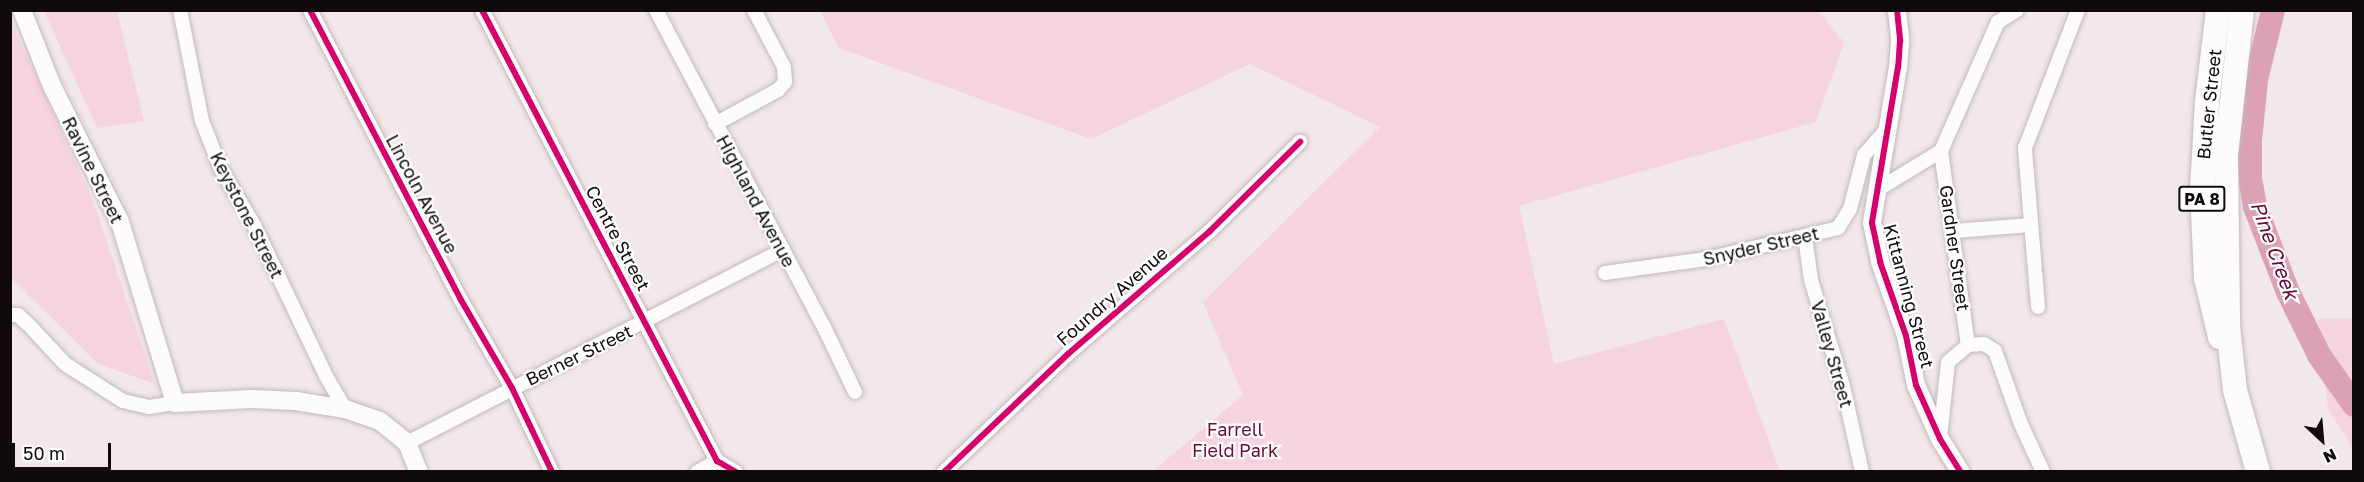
<!DOCTYPE html>
<style>
body{margin:0}
#map{position:relative;width:2364px;height:482px;overflow:hidden;background:#f2e7ea;font-family:"Golos Text",sans-serif}
div>[style]{position:absolute}
[style*='--x']{left:calc(var(--x)*1px);top:calc(var(--y)*1px);width:calc(var(--w)*1px);rotate:calc(var(--a)*1deg)}
.green>*{inset:0;background:#f6d4dd}
.river>*{height:24px;margin:-12px;padding:0 12px;transform-origin:12px;border-radius:12px;background:#dca2b3}
.roads{filter:drop-shadow(0 0 2px #c0b9bb) drop-shadow(0 0 2px #c0b9bb)}
.minor>*{height:14px;margin:-7px;padding:0 7px;transform-origin:7px;border-radius:7px;background:#fdfbfc}
.tertiary>*{height:18px;margin:-9px;padding:0 9px;transform-origin:9px;border-radius:9px;background:#fdfbfc}
.trunk>*{height:24px;margin:-12px;padding:0 12px;transform-origin:12px;border-radius:12px;background:#fdfbfc}
.cycleway>*{height:6px;margin:-3px;padding:0 3px;transform-origin:3px;border-radius:3px;background:#d6006c}
span{translate:-50% -50%;white-space:nowrap;text-align:center;line-height:1.15;-webkit-text-stroke:4.5px #fff;paint-order:stroke}
.shield-label span{padding:2px 4px;background:#fff;border:2px solid;border-radius:4px;-webkit-text-stroke-width:0}
.shield-label{font-size:16px;color:#100a0c;font-weight:700}
.street-label{font-size:18px;color:#100a0c}
.park-label{font-size:18px;color:#6d0c37}
.water-label{font-size:20px;color:#6b0936;font-style:italic}
.frame{position:absolute;inset:0;border:12px solid #100a0c;pointer-events:none}
.north{position:absolute;left:2292px;top:410px;width:60px;height:60px;-webkit-text-stroke:4px #fff;paint-order:stroke;rotate:154deg;font-size:16px;font-weight:700;line-height:24px;text-align:center;color:#100a0c}
.north::after{content:'';display:block;margin:auto;width:21px;height:27px;background:#100a0c;clip-path:polygon(50% 0,100% 100%,50% 72%,0 100%)}
.scale{position:absolute;left:12px;top:443px;width:99px;height:27px;box-sizing:border-box;border:3px solid #100a0c;border-top:0;padding-left:8px;font-size:18px;line-height:21px;white-space:nowrap;color:#100a0c;-webkit-text-stroke:4px #fff;paint-order:stroke}
</style>
<div id="map">
<div class="green">
<div style="clip-path:polygon(44px 11px,117px 11px,144px 121px,97px 128px)"></div>
<div style="clip-path:polygon(820px 11px,1818px 11px,1844px 42px,1816px 122px,1519px 206px,1554px 364px,1724px 319px,1780px 471px,1153px 471px,1243px 395px,1203px 302px,1380px 127px,1250px 64px,1091px 139px,839px 48px)"></div>
<div style="clip-path:polygon(10px 19px,92px 198px,155px 384px,98px 364px,11px 278px)"></div>
<div style="clip-path:polygon(2353px 318px,2354px 318px,2353px 448px,2328px 409px,2318px 319px)"></div>
</div>
<div class="river">
<div style="--x:2273;--y:10;--w:72;--a:103.7"></div>
<div style="--x:2256;--y:80;--w:60;--a:95.7"></div>
<div style="--x:2250;--y:140;--w:38;--a:90"></div>
<div style="--x:2250;--y:178;--w:29;--a:80"></div>
<div style="--x:2255;--y:207;--w:91;--a:68.8"></div>
<div style="--x:2288;--y:292;--w:70;--a:63.8"></div>
<div style="--x:2319;--y:355;--w:61;--a:55"></div>
</div>
<div class="roads">
<div class="minor">
<div style="--x:180;--y:10;--w:113;--a:78.8"></div>
<div style="--x:202;--y:121;--w:52;--a:68.4"></div>
<div style="--x:221;--y:169;--w:67;--a:59.6"></div>
<div style="--x:255;--y:227;--w:165;--a:64.5"></div>
<div style="--x:326;--y:376;--w:38;--a:60"></div>
<div style="--x:310;--y:10;--w:327;--a:62.5"></div>
<div style="--x:461;--y:300;--w:102;--a:59.9"></div>
<div style="--x:512;--y:388;--w:93;--a:64.5"></div>
<div style="--x:482;--y:10;--w:509;--a:62.48"></div>
<div style="--x:717;--y:461;--w:22;--a:30"></div>
<div style="--x:656;--y:10;--w:359;--a:62.1"></div>
<div style="--x:824;--y:327;--w:72;--a:64.5"></div>
<div style="--x:715;--y:124;--w:72;--a:-28.4"></div>
<div style="--x:778;--y:90;--w:11;--a:-49"></div>
<div style="--x:785;--y:82;--w:15;--a:-94"></div>
<div style="--x:784;--y:67;--w:64;--a:-117.8"></div>
<div style="--x:1941;--y:151;--w:196;--a:82.1"></div>
<div style="--x:1877;--y:190;--w:75;--a:-31.4"></div>
<div style="--x:1941;--y:151;--w:141;--a:-66.2"></div>
<div style="--x:1998;--y:22;--w:22;--a:-32"></div>
<div style="--x:1954;--y:231;--w:77;--a:-4.5"></div>
<div style="--x:1805;--y:236;--w:44;--a:82.2"></div>
<div style="--x:1811;--y:280;--w:111;--a:73.2"></div>
<div style="--x:1843;--y:386;--w:88;--a:77.5"></div>
<div style="--x:1605;--y:273;--w:102;--a:-7.9"></div>
<div style="--x:1706;--y:259;--w:136;--a:-13.2"></div>
<div style="--x:1838;--y:228;--w:22;--a:-58"></div>
<div style="--x:1850;--y:209;--w:56;--a:-75.5"></div>
<div style="--x:1864;--y:155;--w:37;--a:-49"></div>
<div style="--x:2038;--y:307;--w:160;--a:-94.7"></div>
<div style="--x:2025;--y:148;--w:148;--a:-69"></div>
<div style="--x:10;--y:315;--w:8;--a:0"></div>
<div style="--x:18;--y:315;--w:13;--a:42"></div>
<div style="--x:28;--y:324;--w:54;--a:47.2"></div>
<div style="--x:65;--y:364;--w:69;--a:32.5"></div>
<div style="--x:123;--y:401;--w:27;--a:13"></div>
<div style="--x:149;--y:407;--w:26;--a:-9"></div>
<div style="--x:1940;--y:438;--w:76;--a:-84"></div>
<div style="--x:1948;--y:362;--w:26;--a:-40"></div>
<div style="--x:1968;--y:345;--w:16;--a:-4"></div>
<div style="--x:1984;--y:344;--w:13;--a:32"></div>
<div style="--x:1995;--y:351;--w:77;--a:70.4"></div>
<div style="--x:2021;--y:424;--w:53;--a:65.4"></div>
<div style="--x:407;--y:443;--w:423;--a:-27.2"></div>
<div style="--x:697;--y:472;--w:23;--a:-29"></div>
<div style="--x:944;--y:472;--w:171;--a:-43.6"></div>
<div style="--x:1068;--y:354;--w:188;--a:-40.9"></div>
<div style="--x:1210;--y:231;--w:127;--a:-44.7"></div>
</div>
<div class="tertiary">
<div style="--x:22;--y:10;--w:82;--a:68.5"></div>
<div style="--x:52;--y:86;--w:152;--a:63.4"></div>
<div style="--x:120;--y:222;--w:189;--a:73.1"></div>
<div style="--x:175;--y:403;--w:76;--a:-3"></div>
<div style="--x:251;--y:399;--w:45;--a:2.5"></div>
<div style="--x:296;--y:401;--w:50;--a:9.3"></div>
<div style="--x:345;--y:409;--w:37;--a:19"></div>
<div style="--x:380;--y:421;--w:35;--a:39"></div>
<div style="--x:407;--y:443;--w:31;--a:68"></div>
<div style="--x:1897;--y:10;--w:31;--a:84"></div>
<div style="--x:1900;--y:41;--w:26;--a:94"></div>
<div style="--x:1898;--y:67;--w:158;--a:99.5"></div>
<div style="--x:1872;--y:223;--w:40;--a:78"></div>
<div style="--x:1880;--y:262;--w:78;--a:70.6"></div>
<div style="--x:1906;--y:336;--w:50;--a:78.5"></div>
<div style="--x:1916;--y:385;--w:59;--a:66"></div>
<div style="--x:1940;--y:439;--w:39;--a:58"></div>
</div>
<div class="trunk">
<div style="--x:2218;--y:10;--w:93;--a:96.8"></div>
<div style="--x:2207;--y:102;--w:88;--a:93.3"></div>
<div style="--x:2202;--y:190;--w:88;--a:87.4"></div>
<div style="--x:2206;--y:278;--w:61;--a:76.7"></div>
<div style="--x:2242;--y:10;--w:146;--a:96.3"></div>
<div style="--x:2226;--y:155;--w:171;--a:89.3"></div>
<div style="--x:2228;--y:326;--w:64;--a:83.8"></div>
<div style="--x:2235;--y:390;--w:85;--a:74.3"></div>
</div>
</div>
<div class="cycleway">
<div style="--x:310;--y:10;--w:327;--a:62.5"></div>
<div style="--x:461;--y:300;--w:102;--a:59.9"></div>
<div style="--x:512;--y:388;--w:93;--a:64.5"></div>
<div style="--x:482;--y:10;--w:509;--a:62.48"></div>
<div style="--x:717;--y:461;--w:22;--a:30"></div>
<div style="--x:1897;--y:10;--w:31;--a:84"></div>
<div style="--x:1900;--y:41;--w:26;--a:94"></div>
<div style="--x:1898;--y:67;--w:158;--a:99.5"></div>
<div style="--x:1872;--y:223;--w:40;--a:78"></div>
<div style="--x:1880;--y:262;--w:78;--a:70.6"></div>
<div style="--x:1906;--y:336;--w:50;--a:78.5"></div>
<div style="--x:1916;--y:385;--w:59;--a:66"></div>
<div style="--x:1940;--y:439;--w:39;--a:58"></div>
<div style="--x:944;--y:472;--w:171;--a:-43.6"></div>
<div style="--x:1068;--y:354;--w:188;--a:-40.9"></div>
<div style="--x:1210;--y:231;--w:127;--a:-44.7"></div>
</div>
<div class="shield-label">
<span style="left:2202px;top:199px">PA 8</span>
</div>
<div class="street-label">
<span style="left:2209px;top:104px;rotate:-84deg">Butler Street</span>
<span style="left:93px;top:170px;rotate:64deg">Ravine Street</span>
<span style="left:422px;top:194px;rotate:62deg">Lincoln Avenue</span>
<span style="left:756px;top:201px;rotate:62deg">Highland Avenue</span>
<span style="left:247px;top:215px;rotate:63deg">Keystone Street</span>
<span style="left:618px;top:238px;rotate:62deg">Centre Street</span>
<span style="left:1761px;top:246px;rotate:-13deg">Snyder Street</span>
<span style="left:1955px;top:248px;rotate:82deg">Gardner Street</span>
<span style="left:1112px;top:296px;rotate:-41deg">Foundry Avenue</span>
<span style="left:1909px;top:296px;rotate:75deg">Kittanning Street</span>
<span style="left:1832px;top:354px;rotate:74deg">Valley Street</span>
<span style="left:579px;top:355px;rotate:-26deg">Berner Street</span>
</div>
<div class="park-label">
<span style="left:1235px;top:440px">Farrell<br>Field Park</span>
</div>
<div class="water-label">
<span style="left:2275px;top:250px;rotate:70deg">Pine Creek</span>
</div>
<div class="frame"></div>
<div class="north">N</div>
<div class="scale">50 m</div>
</div>
